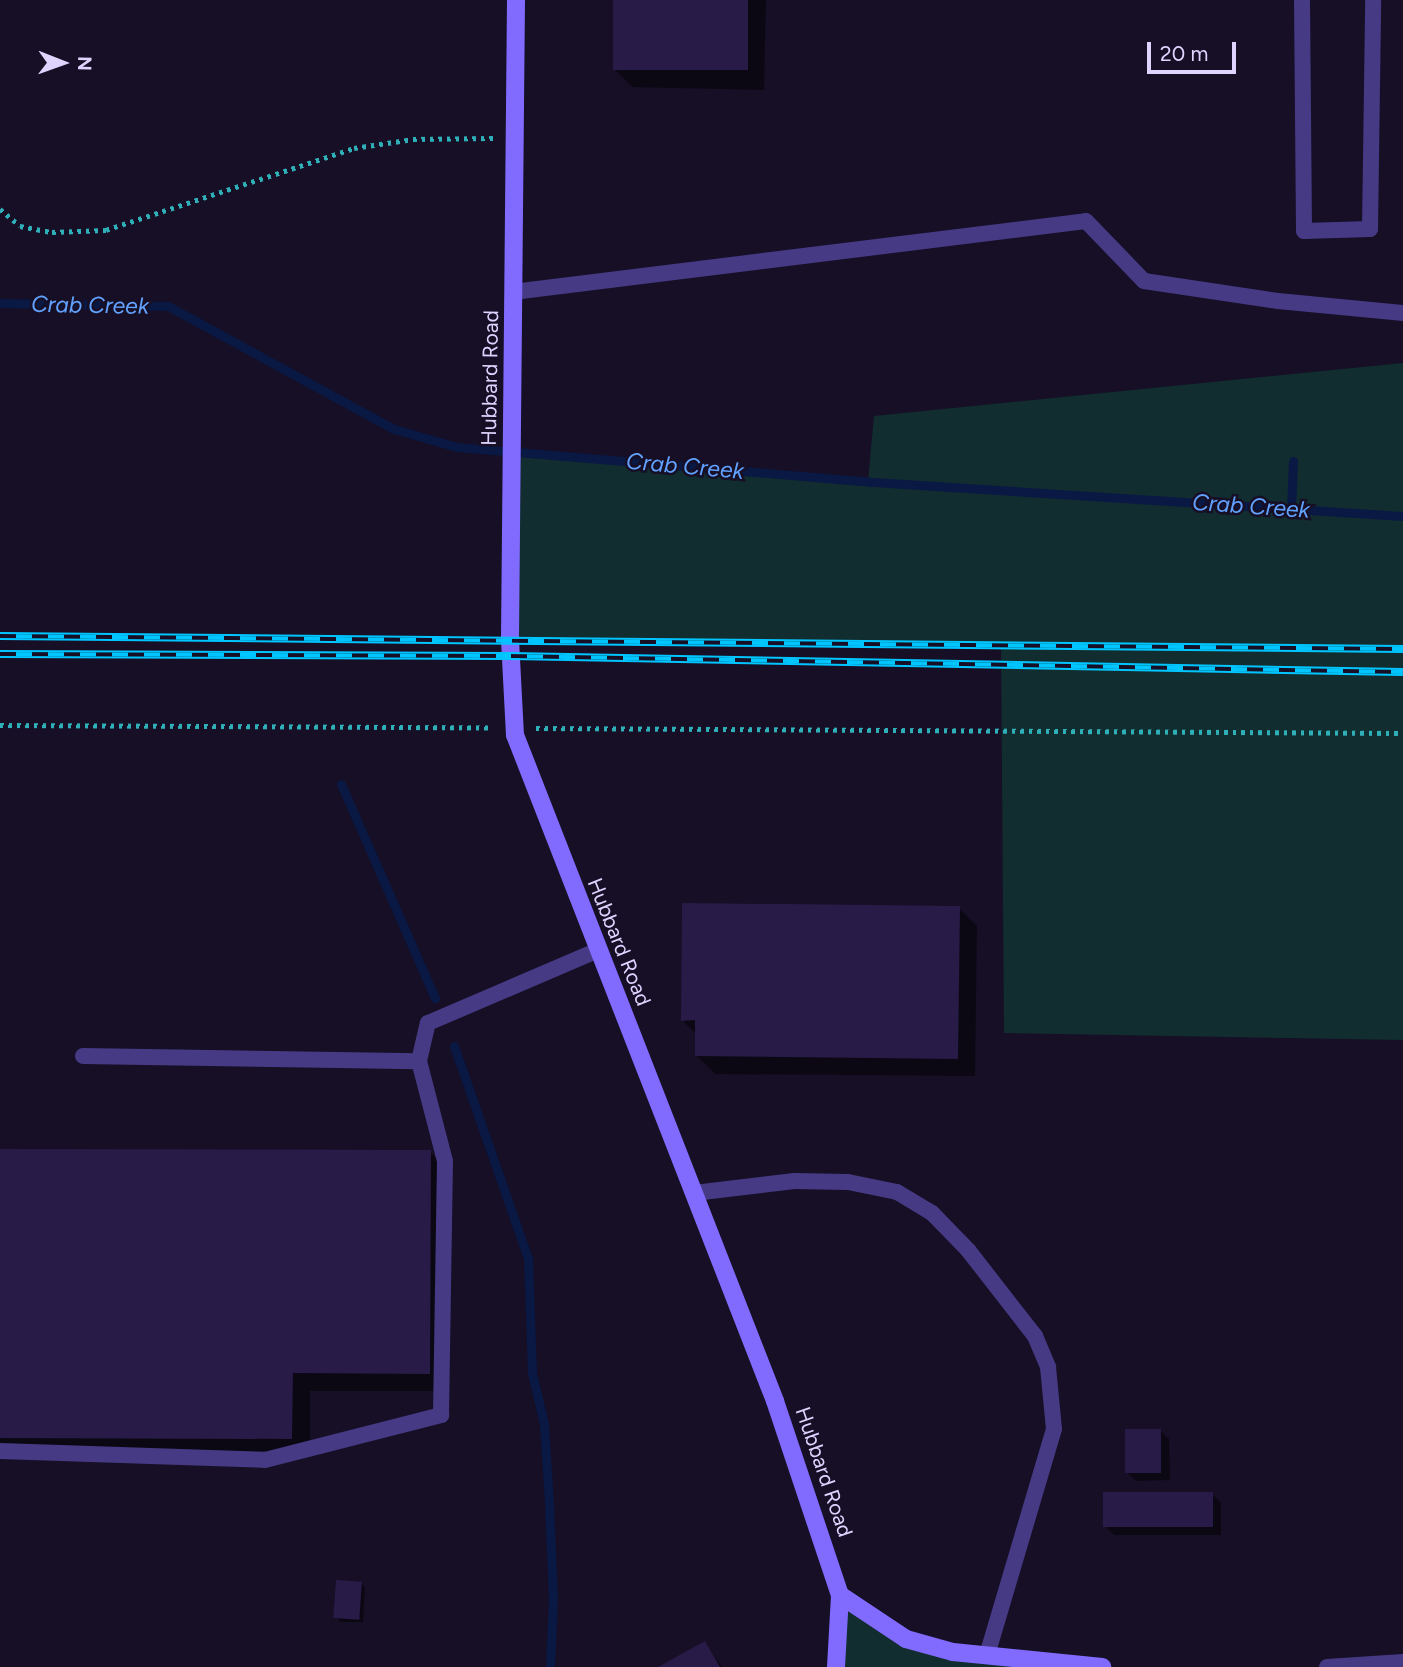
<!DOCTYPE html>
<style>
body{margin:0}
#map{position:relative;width:1403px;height:1667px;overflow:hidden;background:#160f26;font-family:Figtree,sans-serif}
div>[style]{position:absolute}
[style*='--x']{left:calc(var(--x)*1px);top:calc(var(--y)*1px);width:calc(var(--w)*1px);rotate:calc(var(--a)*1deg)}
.green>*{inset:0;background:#122d30}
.shadow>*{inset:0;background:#0007}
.stream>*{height:9px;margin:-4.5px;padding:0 4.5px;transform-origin:4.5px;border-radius:4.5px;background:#0a1844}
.building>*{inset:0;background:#291b47;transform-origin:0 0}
.path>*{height:4.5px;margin-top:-2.25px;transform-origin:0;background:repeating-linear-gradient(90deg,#2fafb8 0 3.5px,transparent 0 8.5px)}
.lane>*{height:16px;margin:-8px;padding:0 8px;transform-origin:8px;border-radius:8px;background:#463a85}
.secondary>*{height:18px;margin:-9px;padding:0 9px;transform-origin:9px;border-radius:9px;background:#816bff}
.rail>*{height:8px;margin-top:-4px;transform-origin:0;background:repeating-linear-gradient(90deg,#160f26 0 16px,#00c5ff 0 32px);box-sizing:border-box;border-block:2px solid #00c5ff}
span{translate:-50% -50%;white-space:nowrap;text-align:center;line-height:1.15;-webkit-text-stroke:5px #160f26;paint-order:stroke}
.street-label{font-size:21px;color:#ded4ff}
.water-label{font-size:23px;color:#62a2ff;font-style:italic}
.north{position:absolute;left:28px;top:28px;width:70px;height:70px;-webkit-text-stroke:5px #160f26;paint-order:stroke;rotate:91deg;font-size:19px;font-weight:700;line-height:28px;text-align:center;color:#ded4ff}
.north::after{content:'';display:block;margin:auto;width:24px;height:32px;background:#ded4ff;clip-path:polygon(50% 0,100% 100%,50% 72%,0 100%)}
.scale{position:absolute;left:1147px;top:42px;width:89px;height:32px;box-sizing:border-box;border:4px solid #ded4ff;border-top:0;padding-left:9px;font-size:21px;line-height:24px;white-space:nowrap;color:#ded4ff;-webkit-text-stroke:5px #160f26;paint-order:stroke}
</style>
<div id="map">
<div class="green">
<div style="clip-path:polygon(1403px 363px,1403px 1040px,1004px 1033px,1001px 645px,510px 640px,512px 452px,868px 481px,874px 416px)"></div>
<div style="clip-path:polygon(840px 1595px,906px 1639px,1102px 1667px,836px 1667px)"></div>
</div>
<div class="shadow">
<div style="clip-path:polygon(615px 0,766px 0,764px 90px,632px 87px,614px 69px)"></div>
<div style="clip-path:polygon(959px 908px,977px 926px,975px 1076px,715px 1074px,697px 1056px,697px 1035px,682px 1020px)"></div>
<div style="clip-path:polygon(0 1151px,430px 1152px,448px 1170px,448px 1391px,310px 1391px,310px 1456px,0 1455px)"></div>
<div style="clip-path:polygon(1160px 1430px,1169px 1439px,1170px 1480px,1136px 1481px,1127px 1472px)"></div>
<div style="clip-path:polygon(1212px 1494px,1221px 1503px,1221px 1535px,1114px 1535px,1105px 1526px)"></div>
<div style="clip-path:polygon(361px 1583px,365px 1587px,363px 1622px,340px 1622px,337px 1618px)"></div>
<div style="clip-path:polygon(705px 1643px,722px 1667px,662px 1667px)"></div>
</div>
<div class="stream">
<div style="--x:0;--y:303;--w:168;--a:1"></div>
<div style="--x:168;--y:306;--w:257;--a:28.6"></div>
<div style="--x:394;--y:429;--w:66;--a:15.9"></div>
<div style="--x:457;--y:447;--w:417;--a:4.8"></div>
<div style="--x:873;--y:482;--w:531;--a:3.67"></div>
<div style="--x:1291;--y:509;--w:48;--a:-87.6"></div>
<div style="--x:341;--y:784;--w:234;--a:66.3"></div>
<div style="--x:454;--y:1046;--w:225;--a:70.8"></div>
<div style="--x:528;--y:1258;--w:115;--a:88"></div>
<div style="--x:532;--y:1373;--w:52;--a:76.8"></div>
<div style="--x:544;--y:1424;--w:80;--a:86.4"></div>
<div style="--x:549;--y:1504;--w:94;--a:87.6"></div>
<div style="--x:553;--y:1598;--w:69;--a:92.5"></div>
</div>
<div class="building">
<div style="left:613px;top:0;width:135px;height:70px"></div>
<div style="clip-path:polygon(682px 903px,960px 906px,958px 1059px,695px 1056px,695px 1020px,681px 1021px)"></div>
<div style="clip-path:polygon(0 1149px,431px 1150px,430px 1374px,293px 1373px,292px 1439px,0 1438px)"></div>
<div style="left:1125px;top:1429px;width:36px;height:44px"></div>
<div style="left:1103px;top:1492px;width:110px;height:35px"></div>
<div style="left:336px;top:1580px;width:26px;height:38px;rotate:4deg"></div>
<div style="clip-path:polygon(705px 1641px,720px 1667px,658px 1667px)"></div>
</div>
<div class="path">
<div style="--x:0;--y:209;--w:26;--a:40"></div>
<div style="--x:20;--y:226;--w:33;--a:11"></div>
<div style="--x:52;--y:232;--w:54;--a:-2.1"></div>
<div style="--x:106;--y:230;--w:261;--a:-18.3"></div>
<div style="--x:354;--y:148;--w:60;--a:-8.7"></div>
<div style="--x:413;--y:139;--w:80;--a:-0.7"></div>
<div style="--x:0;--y:725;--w:492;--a:0.3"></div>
<div style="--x:536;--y:728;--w:867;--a:0.33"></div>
</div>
<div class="lane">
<div style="--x:1302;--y:0;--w:231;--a:89.5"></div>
<div style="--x:1304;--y:231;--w:66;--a:-1.7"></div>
<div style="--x:1370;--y:229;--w:229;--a:-89.2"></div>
<div style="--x:513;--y:292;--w:577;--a:-7.06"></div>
<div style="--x:1086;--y:221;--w:83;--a:46"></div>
<div style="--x:1144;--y:281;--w:135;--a:8.5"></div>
<div style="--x:1278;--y:301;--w:126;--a:5.5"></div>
<div style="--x:83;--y:1056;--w:336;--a:0.9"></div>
<div style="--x:694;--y:1193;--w:101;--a:-6.8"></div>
<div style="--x:794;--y:1181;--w:54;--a:1.1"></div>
<div style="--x:848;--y:1182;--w:50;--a:11.5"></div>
<div style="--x:897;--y:1192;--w:41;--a:31"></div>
<div style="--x:932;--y:1213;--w:52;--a:45.8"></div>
<div style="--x:968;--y:1250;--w:109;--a:52.1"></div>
<div style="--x:1035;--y:1336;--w:34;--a:67"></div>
<div style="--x:1048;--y:1367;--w:62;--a:84.5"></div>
<div style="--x:1054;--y:1429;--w:236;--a:106.5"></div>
<div style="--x:0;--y:1451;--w:265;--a:1.9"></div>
<div style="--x:265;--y:1460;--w:182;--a:-14.3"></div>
<div style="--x:441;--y:1415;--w:254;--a:-89.1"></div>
<div style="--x:445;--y:1161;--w:103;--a:-104.6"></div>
<div style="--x:419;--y:1061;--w:39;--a:-77"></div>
<div style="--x:428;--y:1023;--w:185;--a:-23.2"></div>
<div style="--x:1327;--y:1667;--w:76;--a:-3.8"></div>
</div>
<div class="secondary">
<div style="--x:516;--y:0;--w:640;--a:90.54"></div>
<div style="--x:510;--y:640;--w:95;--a:87"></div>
<div style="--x:515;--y:735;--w:715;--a:68.67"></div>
<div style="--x:775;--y:1401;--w:205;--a:71.5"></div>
<div style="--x:840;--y:1595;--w:79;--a:33.7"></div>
<div style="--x:906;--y:1639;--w:49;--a:15.5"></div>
<div style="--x:953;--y:1652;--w:150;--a:5.7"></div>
<div style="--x:836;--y:1667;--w:72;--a:-86.8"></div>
</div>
<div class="rail">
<div style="--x:0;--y:636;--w:1403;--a:0.53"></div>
<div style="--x:0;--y:654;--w:511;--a:0.22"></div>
<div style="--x:511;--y:656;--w:892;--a:1.03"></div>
</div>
<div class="street-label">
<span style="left:490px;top:378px;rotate:-89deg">Hubbard Road</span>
<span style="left:619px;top:942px;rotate:68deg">Hubbard Road</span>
<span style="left:824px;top:1472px;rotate:71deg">Hubbard Road</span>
</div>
<div class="water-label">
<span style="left:90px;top:305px;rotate:1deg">Crab Creek</span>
<span style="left:685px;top:466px;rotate:5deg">Crab Creek</span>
<span style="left:1251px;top:506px;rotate:4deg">Crab Creek</span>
</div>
<div class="north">N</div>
<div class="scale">20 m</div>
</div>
